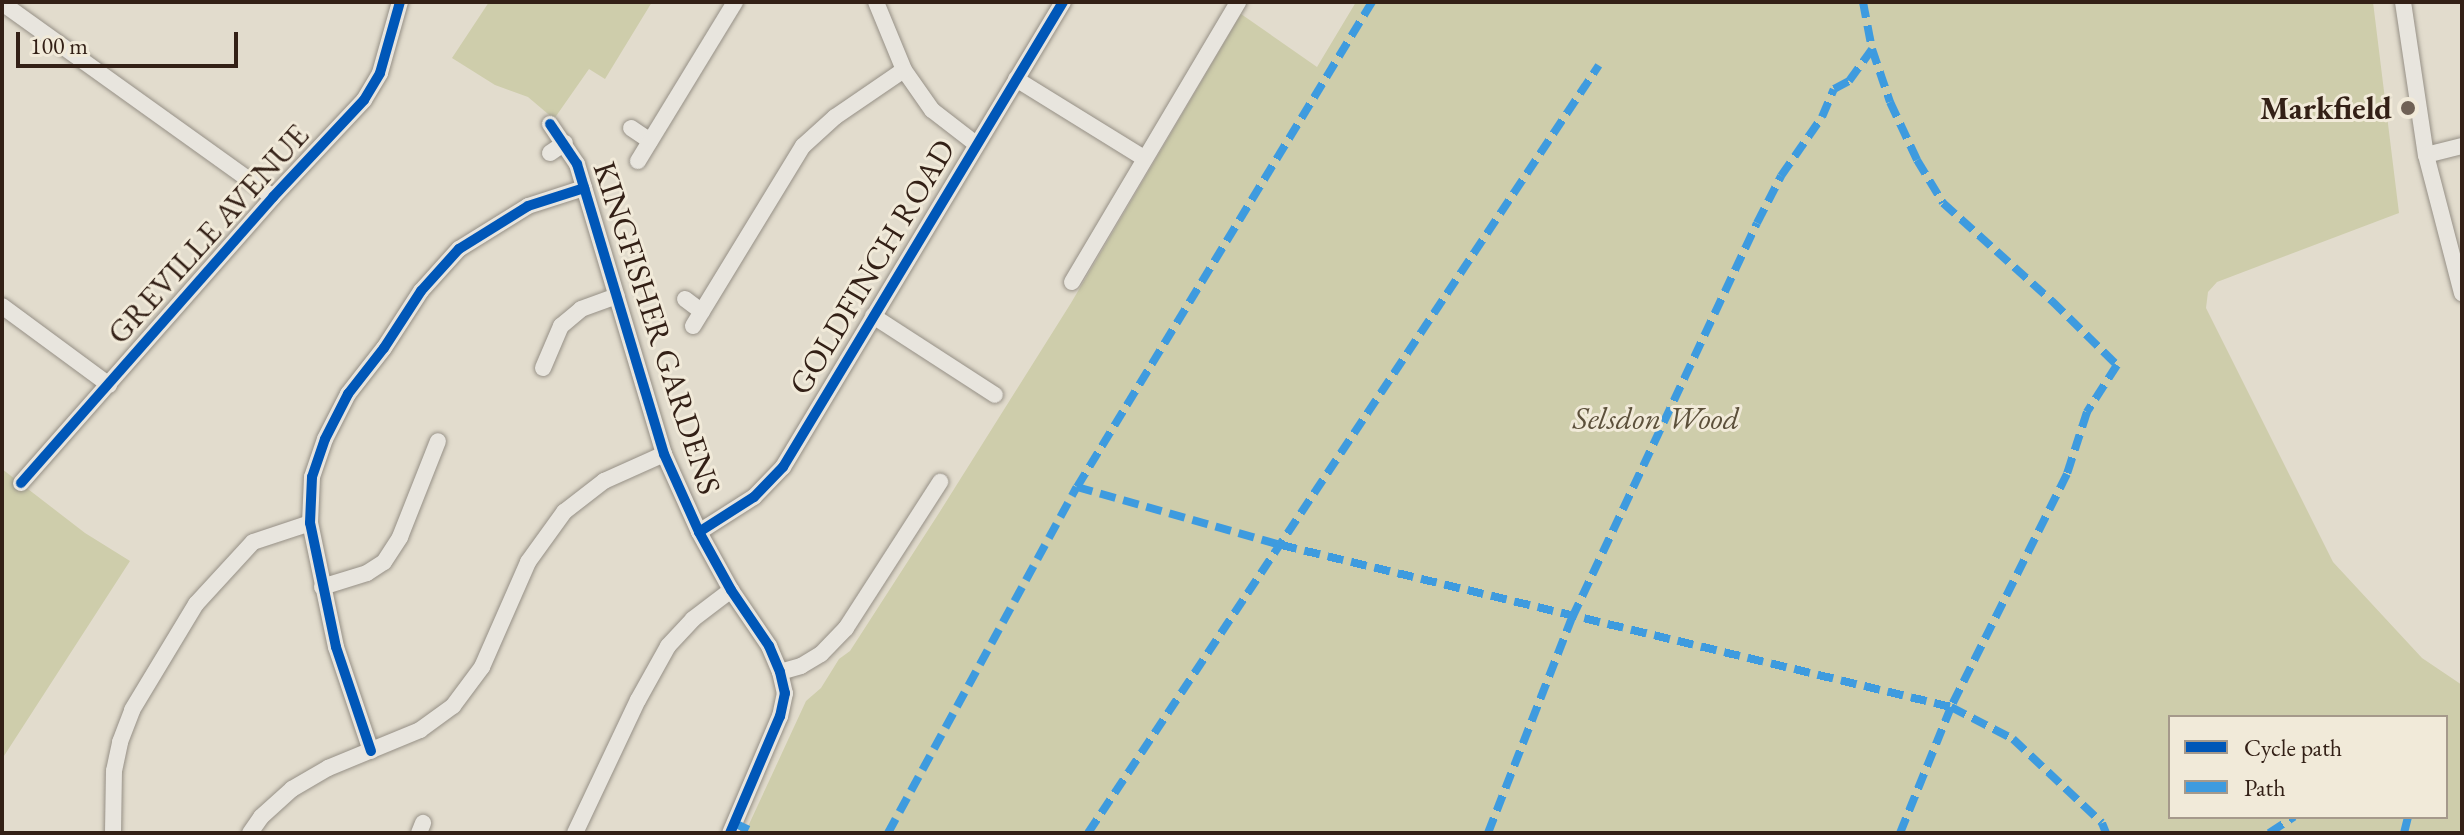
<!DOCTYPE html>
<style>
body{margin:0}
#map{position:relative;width:2464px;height:835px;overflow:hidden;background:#e2dccd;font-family:"EB Garamond",serif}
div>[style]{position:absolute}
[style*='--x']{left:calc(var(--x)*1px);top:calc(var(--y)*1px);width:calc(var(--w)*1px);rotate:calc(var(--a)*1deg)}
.green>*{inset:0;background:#cecdab}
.roads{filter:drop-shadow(0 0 2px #969086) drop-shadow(0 0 2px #969086)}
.minor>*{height:16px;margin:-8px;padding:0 8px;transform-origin:8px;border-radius:8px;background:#e8e5de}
.quiet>*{height:8px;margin-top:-4px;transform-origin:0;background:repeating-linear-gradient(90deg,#3e9bdf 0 16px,transparent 0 24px)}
.cycleway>*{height:10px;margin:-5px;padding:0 5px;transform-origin:5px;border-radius:5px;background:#0057b8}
.dots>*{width:22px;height:22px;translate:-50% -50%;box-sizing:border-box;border:4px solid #f1ead9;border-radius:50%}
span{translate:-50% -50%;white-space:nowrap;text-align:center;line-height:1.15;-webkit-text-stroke:6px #f1ead9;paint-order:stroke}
.poi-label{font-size:32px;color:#332016;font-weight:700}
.right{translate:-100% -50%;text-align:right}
.street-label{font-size:32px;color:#332016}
.park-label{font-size:32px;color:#5c503b;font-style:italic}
.frame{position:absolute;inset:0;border:4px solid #332016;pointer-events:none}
.legend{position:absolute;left:2168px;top:715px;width:280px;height:104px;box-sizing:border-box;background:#f1ead9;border:2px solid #a5998b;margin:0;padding:10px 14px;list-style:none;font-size:24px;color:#332016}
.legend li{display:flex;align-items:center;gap:16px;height:40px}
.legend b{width:40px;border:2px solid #a5998b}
.scale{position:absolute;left:16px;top:32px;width:222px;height:36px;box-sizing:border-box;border:4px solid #332016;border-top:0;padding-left:10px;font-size:24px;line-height:28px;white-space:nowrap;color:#332016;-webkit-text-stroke:6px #f1ead9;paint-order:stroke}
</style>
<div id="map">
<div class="green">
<div style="clip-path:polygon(489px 2px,652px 2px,605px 79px,589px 69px,554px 119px,528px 97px,495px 85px,452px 58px)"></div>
<div style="clip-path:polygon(evenodd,1356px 2px,2373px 2px,2399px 213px,2217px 282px,2208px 292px,2206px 308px,2333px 562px,2422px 658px,2462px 685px,2462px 833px,745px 833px,806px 701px,821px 688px,839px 659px,850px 651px,939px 513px,1071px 303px,1241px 14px,1317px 67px,1356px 2px,2446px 717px,2446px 817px,2170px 817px,2170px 717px,2446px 717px)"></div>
<div style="clip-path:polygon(2px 469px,85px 533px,130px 561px,2px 759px)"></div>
</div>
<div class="roads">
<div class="minor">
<div style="--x:876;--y:2;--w:74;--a:67.6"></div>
<div style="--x:904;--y:70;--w:49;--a:55"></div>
<div style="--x:932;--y:110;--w:56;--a:37.7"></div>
<div style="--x:2403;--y:2;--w:155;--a:81.5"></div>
<div style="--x:2426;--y:155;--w:143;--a:75.4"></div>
<div style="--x:2;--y:3;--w:333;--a:35.6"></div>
<div style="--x:1016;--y:79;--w:150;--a:31.7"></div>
<div style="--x:550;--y:124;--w:48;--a:56"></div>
<div style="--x:577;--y:164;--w:303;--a:73.3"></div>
<div style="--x:664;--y:454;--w:85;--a:65.8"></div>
<div style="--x:699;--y:532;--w:66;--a:61.1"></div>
<div style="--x:731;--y:590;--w:68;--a:55.8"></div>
<div style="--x:769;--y:646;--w:28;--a:67"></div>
<div style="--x:780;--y:672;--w:22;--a:77"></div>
<div style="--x:785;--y:693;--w:24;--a:102"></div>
<div style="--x:780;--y:716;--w:127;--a:113.1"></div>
<div style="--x:631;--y:128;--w:23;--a:34"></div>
<div style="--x:550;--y:153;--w:18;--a:-34"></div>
<div style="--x:2426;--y:155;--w:37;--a:-14"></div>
<div style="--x:638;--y:161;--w:186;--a:-58.6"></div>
<div style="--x:1072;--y:282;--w:326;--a:-59.3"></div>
<div style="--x:685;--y:299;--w:21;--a:37"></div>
<div style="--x:2;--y:306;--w:133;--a:36.4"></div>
<div style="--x:873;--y:316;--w:145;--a:32.9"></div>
<div style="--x:693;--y:326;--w:211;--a:-58.6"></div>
<div style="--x:803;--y:146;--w:43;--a:-42.2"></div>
<div style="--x:835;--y:117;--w:83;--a:-34.3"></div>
<div style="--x:543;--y:368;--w:46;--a:-66.8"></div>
<div style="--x:561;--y:326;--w:26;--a:-40"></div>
<div style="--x:581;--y:309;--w:38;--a:-20"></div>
<div style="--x:21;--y:483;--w:381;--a:-48.6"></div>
<div style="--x:273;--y:197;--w:133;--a:-46.8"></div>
<div style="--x:364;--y:100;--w:31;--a:-59"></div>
<div style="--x:380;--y:73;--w:74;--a:-74.3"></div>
<div style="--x:699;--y:532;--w:65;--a:-32.5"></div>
<div style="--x:754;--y:497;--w:42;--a:-46"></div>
<div style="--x:783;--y:467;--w:543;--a:-58.95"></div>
<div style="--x:322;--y:587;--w:47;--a:-17.3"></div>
<div style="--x:367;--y:573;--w:20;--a:-33"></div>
<div style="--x:384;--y:562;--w:30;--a:-57"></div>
<div style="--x:400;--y:537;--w:103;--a:-68.4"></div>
<div style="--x:780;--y:672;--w:22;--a:-16"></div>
<div style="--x:801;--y:666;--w:23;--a:-31"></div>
<div style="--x:821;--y:654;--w:36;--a:-46"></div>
<div style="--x:846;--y:628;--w:174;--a:-57.2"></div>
<div style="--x:371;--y:751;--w:110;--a:-108.6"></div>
<div style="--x:336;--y:647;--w:127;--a:-101.8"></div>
<div style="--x:310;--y:523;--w:46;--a:-87.5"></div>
<div style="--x:312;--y:477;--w:40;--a:-71.1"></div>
<div style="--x:325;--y:439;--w:51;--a:-62.9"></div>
<div style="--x:348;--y:394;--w:58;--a:-52"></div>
<div style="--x:384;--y:348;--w:68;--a:-57"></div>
<div style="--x:421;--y:291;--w:57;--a:-47.9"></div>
<div style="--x:459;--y:249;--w:81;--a:-31.9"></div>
<div style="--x:528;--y:206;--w:59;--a:-17.8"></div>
<div style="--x:113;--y:833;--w:62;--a:-89.1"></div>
<div style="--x:114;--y:771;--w:30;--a:-78"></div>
<div style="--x:120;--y:742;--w:34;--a:-69"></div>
<div style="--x:132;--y:710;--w:124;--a:-58.9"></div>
<div style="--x:196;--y:604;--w:84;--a:-47.4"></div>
<div style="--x:253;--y:542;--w:60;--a:-18.4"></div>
<div style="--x:250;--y:833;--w:19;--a:-55"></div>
<div style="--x:261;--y:817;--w:42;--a:-42.1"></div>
<div style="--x:292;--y:789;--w:42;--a:-30.3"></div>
<div style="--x:328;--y:768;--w:100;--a:-22.4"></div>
<div style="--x:420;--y:730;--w:41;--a:-36"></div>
<div style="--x:453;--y:706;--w:49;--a:-53.4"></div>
<div style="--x:482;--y:667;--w:115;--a:-66.3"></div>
<div style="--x:528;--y:562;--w:62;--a:-54.2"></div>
<div style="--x:564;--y:512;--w:51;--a:-37.8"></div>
<div style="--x:604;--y:481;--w:66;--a:-24.2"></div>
<div style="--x:419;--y:833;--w:11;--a:-68"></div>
<div style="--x:575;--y:833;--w:147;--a:-64.7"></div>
<div style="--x:638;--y:700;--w:62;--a:-60.9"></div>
<div style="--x:668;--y:646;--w:37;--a:-47"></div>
<div style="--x:693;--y:619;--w:48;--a:-37.3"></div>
</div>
</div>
<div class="quiet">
<div style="--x:1863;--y:2;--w:48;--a:79.2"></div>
<div style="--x:1872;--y:49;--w:56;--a:71.2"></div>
<div style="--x:1890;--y:102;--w:64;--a:65"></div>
<div style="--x:1917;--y:160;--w:50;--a:58.8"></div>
<div style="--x:1943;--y:203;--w:147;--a:42"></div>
<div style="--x:2052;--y:301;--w:91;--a:44.6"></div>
<div style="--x:2117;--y:365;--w:56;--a:122.6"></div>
<div style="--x:2087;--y:412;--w:65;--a:107.9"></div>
<div style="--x:2067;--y:474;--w:260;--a:116.5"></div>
<div style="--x:1951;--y:707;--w:136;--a:112"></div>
<div style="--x:1077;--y:487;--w:212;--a:15.9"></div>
<div style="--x:1281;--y:545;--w:689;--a:13.59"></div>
<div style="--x:1951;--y:707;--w:70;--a:27.3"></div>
<div style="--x:2013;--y:739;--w:122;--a:43.3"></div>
<div style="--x:2102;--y:823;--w:11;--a:68"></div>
<div style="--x:734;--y:823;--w:23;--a:25"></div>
<div style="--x:888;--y:833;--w:394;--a:-61.4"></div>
<div style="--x:1077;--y:487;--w:568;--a:-58.69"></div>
<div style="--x:1088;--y:833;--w:922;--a:-56.36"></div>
<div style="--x:1488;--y:833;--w:231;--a:-68.7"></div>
<div style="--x:1572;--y:618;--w:436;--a:-64.9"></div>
<div style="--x:1757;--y:223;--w:53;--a:-62.9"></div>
<div style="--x:1781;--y:176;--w:72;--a:-55.2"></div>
<div style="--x:1822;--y:117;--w:30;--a:-67"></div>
<div style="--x:1834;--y:89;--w:17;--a:-28"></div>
<div style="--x:1849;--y:81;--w:39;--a:-54"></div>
<div style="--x:2269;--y:833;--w:30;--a:-33"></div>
<div style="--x:2404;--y:833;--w:16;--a:-76"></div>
</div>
<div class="cycleway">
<div style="--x:550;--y:124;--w:48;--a:56"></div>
<div style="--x:577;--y:164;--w:303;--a:73.3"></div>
<div style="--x:664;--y:454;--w:85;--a:65.8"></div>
<div style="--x:699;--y:532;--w:66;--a:61.1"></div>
<div style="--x:731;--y:590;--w:68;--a:55.8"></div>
<div style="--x:769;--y:646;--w:28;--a:67"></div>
<div style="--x:780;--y:672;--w:22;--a:77"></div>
<div style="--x:785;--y:693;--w:24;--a:102"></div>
<div style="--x:780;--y:716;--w:127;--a:113.1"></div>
<div style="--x:21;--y:483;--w:381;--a:-48.6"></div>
<div style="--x:273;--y:197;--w:133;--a:-46.8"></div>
<div style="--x:364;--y:100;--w:31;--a:-59"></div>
<div style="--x:380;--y:73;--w:74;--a:-74.3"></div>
<div style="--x:699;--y:532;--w:65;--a:-32.5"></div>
<div style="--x:754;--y:497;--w:42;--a:-46"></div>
<div style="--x:783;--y:467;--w:543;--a:-58.95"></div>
<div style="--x:371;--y:751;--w:110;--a:-108.6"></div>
<div style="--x:336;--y:647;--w:127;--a:-101.8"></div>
<div style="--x:310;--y:523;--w:46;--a:-87.5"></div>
<div style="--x:312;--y:477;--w:40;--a:-71.1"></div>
<div style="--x:325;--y:439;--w:51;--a:-62.9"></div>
<div style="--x:348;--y:394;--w:58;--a:-52"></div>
<div style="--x:384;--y:348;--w:68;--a:-57"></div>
<div style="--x:421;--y:291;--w:57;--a:-47.9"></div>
<div style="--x:459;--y:249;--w:81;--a:-31.9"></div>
<div style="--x:528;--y:206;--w:59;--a:-17.8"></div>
</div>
<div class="dots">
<div style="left:2408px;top:108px;background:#706256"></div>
</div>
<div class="poi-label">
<span class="right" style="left:2392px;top:108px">Markfield</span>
</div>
<div class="street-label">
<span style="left:208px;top:234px;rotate:-48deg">GREVILLE AVENUE</span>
<span style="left:872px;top:267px;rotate:-59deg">GOLDFINCH ROAD</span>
<span style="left:657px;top:328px;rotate:72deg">KINGFISHER GARDENS</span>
</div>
<div class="park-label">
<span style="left:1656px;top:418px">Selsdon Wood</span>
</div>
<div class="frame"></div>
<ul class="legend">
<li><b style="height:10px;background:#0057b8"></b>Cycle path</li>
<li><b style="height:10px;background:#3e9bdf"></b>Path</li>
</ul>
<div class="scale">100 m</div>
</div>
